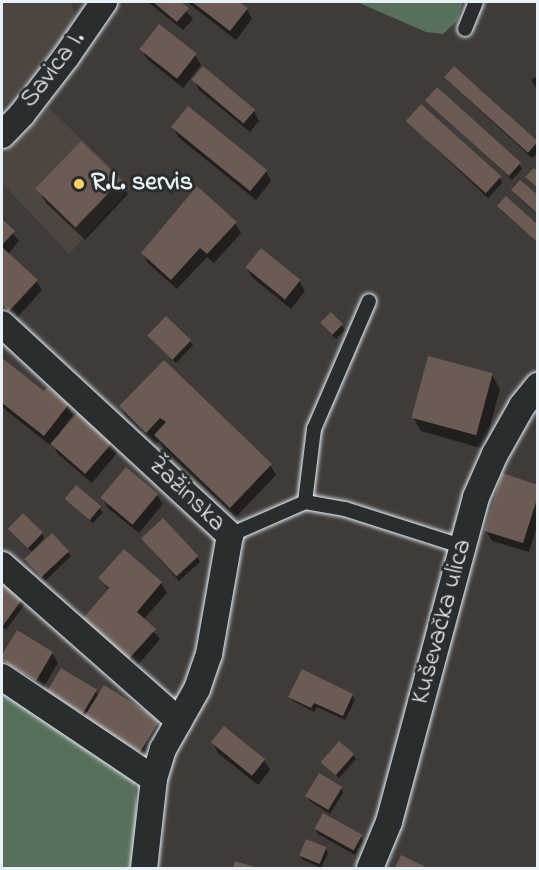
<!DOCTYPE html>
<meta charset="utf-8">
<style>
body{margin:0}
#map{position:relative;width:539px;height:870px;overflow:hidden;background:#3e3b39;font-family:"Indie Flower",sans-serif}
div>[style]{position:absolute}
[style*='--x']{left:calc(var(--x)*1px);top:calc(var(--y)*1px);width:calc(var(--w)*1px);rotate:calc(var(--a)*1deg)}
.built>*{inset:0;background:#4c4540}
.green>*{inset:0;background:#586f5c}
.shadow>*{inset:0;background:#0007;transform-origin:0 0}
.building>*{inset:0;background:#6b5b52;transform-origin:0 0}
.roads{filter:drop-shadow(0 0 2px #e8f1f8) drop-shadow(0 0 2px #e8f1f8)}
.lane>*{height:14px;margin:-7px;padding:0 7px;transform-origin:7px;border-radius:7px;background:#2a2d2e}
.street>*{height:26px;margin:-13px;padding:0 13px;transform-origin:13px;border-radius:13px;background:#2a2d2e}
.dots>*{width:16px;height:16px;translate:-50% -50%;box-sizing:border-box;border:3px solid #2a2d2e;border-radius:50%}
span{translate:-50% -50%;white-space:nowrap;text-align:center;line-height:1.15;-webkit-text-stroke:6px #2a2d2e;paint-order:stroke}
.street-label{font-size:26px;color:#e8f1f8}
.poi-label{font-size:26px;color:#e8f1f8;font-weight:700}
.left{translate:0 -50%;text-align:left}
.frame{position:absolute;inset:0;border:3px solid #e8f1f8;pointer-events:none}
</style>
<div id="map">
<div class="built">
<div style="clip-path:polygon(2px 2px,72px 2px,74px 15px,67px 33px,2px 109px)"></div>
<div style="clip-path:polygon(49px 108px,131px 187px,69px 254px,2px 183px,2px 156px)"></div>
</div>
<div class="green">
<div style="clip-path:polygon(357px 2px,463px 2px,457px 21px,443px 34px,426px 32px)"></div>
<div style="clip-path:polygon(2px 688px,135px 776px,137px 836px,135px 868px,2px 868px)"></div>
</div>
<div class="shadow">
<div style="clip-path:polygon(148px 2px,178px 2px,193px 19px,183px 30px)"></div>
<div style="clip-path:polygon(187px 2px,237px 2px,247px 9px,252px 19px,236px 40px)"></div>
<div style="clip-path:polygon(141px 49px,195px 55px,201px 65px,183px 88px,147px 59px)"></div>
<div style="clip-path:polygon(454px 68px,538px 144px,538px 153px,532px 158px,449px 82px,446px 77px)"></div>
<div style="clip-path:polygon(538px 76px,538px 91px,531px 80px)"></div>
<div style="clip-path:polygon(194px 80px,254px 111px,259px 121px,250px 132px,199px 90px)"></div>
<div style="clip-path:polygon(427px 100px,519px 164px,522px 169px,512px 180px)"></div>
<div style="clip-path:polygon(407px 121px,500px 178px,502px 183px,488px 198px)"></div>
<div style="clip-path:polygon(173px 127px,266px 171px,271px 181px,256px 200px,178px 137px)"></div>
<div style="clip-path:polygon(120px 181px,128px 194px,85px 240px,46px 203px,38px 189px)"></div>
<div style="clip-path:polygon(513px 190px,538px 197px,538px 215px,516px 195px)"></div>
<div style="clip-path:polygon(499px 206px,538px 227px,538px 243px,502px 211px)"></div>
<div style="clip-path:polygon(2px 222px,19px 241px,8px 254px,36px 281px,42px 290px,15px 320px,2px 308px)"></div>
<div style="clip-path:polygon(235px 223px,241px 233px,214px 263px,207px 257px,177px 289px,148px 263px,143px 253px)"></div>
<div style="clip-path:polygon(246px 267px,299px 281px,305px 291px,291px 309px,252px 277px)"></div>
<div style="clip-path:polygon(322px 323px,342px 325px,345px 330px,336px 339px)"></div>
<div style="clip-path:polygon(150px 336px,190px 341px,193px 345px,176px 363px)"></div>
<div style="clip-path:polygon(2px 360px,45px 393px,67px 405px,73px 415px,60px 432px,62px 433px,112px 443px,117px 453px,92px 483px,58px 454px,52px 443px,50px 445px,2px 407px)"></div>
<div style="clip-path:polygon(164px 362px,270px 465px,276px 475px,236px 517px,164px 449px,159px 441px,155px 445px,128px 420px,120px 406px)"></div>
<div style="clip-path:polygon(492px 375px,500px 389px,484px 449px,421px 431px,413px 417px)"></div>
<div style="clip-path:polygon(538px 486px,538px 523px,529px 552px,492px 541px,486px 531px)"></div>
<div style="left:76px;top:487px;width:37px;height:15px;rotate:43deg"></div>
<div style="clip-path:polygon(157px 495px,163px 504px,139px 533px,108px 508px,102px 498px)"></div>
<div style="clip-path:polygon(10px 529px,42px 533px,44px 538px,32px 552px)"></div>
<div style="clip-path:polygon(143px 540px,197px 557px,200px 562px,179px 581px)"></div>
<div style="clip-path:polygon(68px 552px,71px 556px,45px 581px,26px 561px)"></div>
<div style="clip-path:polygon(2px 578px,28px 600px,6px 630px,2px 626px)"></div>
<div style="clip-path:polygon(100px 578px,161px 583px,167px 593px,143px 620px,160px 639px,132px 672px,109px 591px)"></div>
<div style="clip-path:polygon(17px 632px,52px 653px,58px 663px,42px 690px,7px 669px,2px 659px)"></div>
<div style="clip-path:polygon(96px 692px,99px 697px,159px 721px,165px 731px,146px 761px,53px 702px)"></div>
<div style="clip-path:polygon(352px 695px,355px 700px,345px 720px,317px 707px,314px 712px,293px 701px,290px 696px)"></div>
<div style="clip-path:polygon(213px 743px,264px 760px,270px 770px,258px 785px,218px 753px)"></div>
<div style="clip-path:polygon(353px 755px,356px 759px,339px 778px,323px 762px)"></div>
<div style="clip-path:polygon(341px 788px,343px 793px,330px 814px,310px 801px,307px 796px)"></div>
<div style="clip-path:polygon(315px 829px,361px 836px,363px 841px,355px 855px,318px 834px)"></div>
<div style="clip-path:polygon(325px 848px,328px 853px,321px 868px,303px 860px,300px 856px)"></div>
</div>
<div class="building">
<div style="clip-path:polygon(153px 2px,181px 2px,189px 8px,177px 22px)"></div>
<div style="clip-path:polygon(192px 2px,239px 2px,248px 8px,230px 31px)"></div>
<div style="left:159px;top:24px;width:48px;height:32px;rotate:38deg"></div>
<div style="left:203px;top:66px;width:68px;height:18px;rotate:40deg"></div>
<div style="left:454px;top:66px;width:113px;height:15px;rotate:42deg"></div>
<div style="left:437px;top:87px;width:113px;height:18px;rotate:42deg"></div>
<div style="left:421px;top:104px;width:108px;height:23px;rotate:42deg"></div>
<div style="left:188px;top:106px;width:102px;height:27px;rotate:39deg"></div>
<div style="left:81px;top:141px;width:56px;height:66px;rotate:44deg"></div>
<div style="clip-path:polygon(534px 168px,538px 171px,538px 188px,525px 177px)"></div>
<div style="clip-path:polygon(520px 180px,538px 195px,538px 214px,511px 190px)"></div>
<div style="clip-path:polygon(197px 186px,237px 222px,207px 254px,200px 248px,171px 280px,141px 253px)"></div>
<div style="clip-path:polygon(506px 196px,538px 225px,538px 243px,497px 206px)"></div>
<div style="clip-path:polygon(2px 219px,15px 231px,2px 245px)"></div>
<div style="clip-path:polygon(2px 247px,38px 280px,9px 311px,2px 305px)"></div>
<div style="left:261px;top:248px;width:51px;height:25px;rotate:39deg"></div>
<div style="left:331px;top:312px;width:17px;height:15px;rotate:45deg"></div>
<div style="left:166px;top:316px;width:35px;height:27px;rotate:44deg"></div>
<div style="left:428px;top:356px;width:67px;height:64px;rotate:15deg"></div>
<div style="clip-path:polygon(2px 358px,44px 391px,47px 387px,69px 404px,44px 436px,2px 403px)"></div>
<div style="clip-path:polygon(164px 360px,272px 464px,230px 508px,154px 435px,166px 422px,160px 418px,146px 433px,119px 406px)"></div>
<div style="left:78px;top:412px;width:46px;height:42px;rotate:41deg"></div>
<div style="left:126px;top:467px;width:42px;height:40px;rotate:40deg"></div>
<div style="clip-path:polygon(502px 473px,538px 485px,538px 496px,523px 543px,484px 531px)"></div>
<div style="left:76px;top:485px;width:33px;height:18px;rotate:40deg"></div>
<div style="left:23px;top:513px;width:28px;height:22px;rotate:44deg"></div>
<div style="left:163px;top:518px;width:52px;height:30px;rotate:47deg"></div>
<div style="left:52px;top:533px;width:25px;height:38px;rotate:47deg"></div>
<div style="clip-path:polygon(124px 549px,162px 582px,137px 612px,156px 629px,125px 663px,79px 623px,109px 588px,98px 578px)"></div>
<div style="clip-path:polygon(2px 576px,26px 594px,2px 627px)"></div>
<div style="clip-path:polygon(17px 630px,53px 652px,36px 681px,2px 660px,2px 655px)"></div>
<div style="left:61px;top:668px;width:42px;height:28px;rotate:31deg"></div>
<div style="clip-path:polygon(302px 669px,353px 694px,343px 716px,314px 703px,311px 708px,288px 697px)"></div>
<div style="left:104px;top:685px;width:66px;height:38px;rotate:32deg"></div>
<div style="left:224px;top:726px;width:53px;height:21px;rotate:39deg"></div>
<div style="left:339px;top:741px;width:20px;height:28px;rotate:41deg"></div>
<div style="left:319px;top:773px;width:27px;height:27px;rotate:31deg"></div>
<div style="left:323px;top:813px;width:45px;height:18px;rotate:29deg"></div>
<div style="left:306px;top:839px;width:22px;height:18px;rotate:22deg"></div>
<div style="clip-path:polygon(401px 855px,428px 868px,395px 868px)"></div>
<div style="clip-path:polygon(235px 861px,258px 868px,233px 868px)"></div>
</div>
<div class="roads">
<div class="lane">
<div style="--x:465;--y:29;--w:29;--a:-68"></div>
<div style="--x:305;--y:502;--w:74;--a:-83"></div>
<div style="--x:314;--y:429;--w:139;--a:-66.7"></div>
<div style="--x:230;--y:535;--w:82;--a:-23.7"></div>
<div style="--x:305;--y:502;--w:41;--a:9.9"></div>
<div style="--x:345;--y:509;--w:125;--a:17.7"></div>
</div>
<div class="street">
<div style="--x:2;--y:135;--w:29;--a:-46"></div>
<div style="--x:22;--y:114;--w:72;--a:-52.3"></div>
<div style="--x:66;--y:57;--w:67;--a:-55.4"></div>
<div style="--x:2;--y:324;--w:311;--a:42.8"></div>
<div style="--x:230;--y:535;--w:121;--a:100"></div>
<div style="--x:209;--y:654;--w:37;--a:109"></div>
<div style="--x:197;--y:689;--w:69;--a:119.5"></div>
<div style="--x:163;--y:749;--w:31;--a:107"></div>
<div style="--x:154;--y:779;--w:90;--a:96.4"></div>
<div style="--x:2;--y:565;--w:236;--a:41.4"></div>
<div style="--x:2;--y:677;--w:183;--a:33.9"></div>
<div style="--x:370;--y:868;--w:50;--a:-67.6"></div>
<div style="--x:389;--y:822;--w:336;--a:-75"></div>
<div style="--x:476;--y:497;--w:47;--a:-66.2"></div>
<div style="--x:495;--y:454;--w:55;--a:-60.6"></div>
<div style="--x:522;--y:406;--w:26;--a:-51"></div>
</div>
</div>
<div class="dots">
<div style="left:79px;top:184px;background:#ffd166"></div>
</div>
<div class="street-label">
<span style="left:54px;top:70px;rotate:-53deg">Savica I.</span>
<span style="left:186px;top:495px;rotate:44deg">Žažinska</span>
<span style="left:443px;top:622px;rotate:-75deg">Kuševačka ulica</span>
</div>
<div class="poi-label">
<span class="left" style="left:91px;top:184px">R.L. servis</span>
</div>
<div class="frame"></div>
</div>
